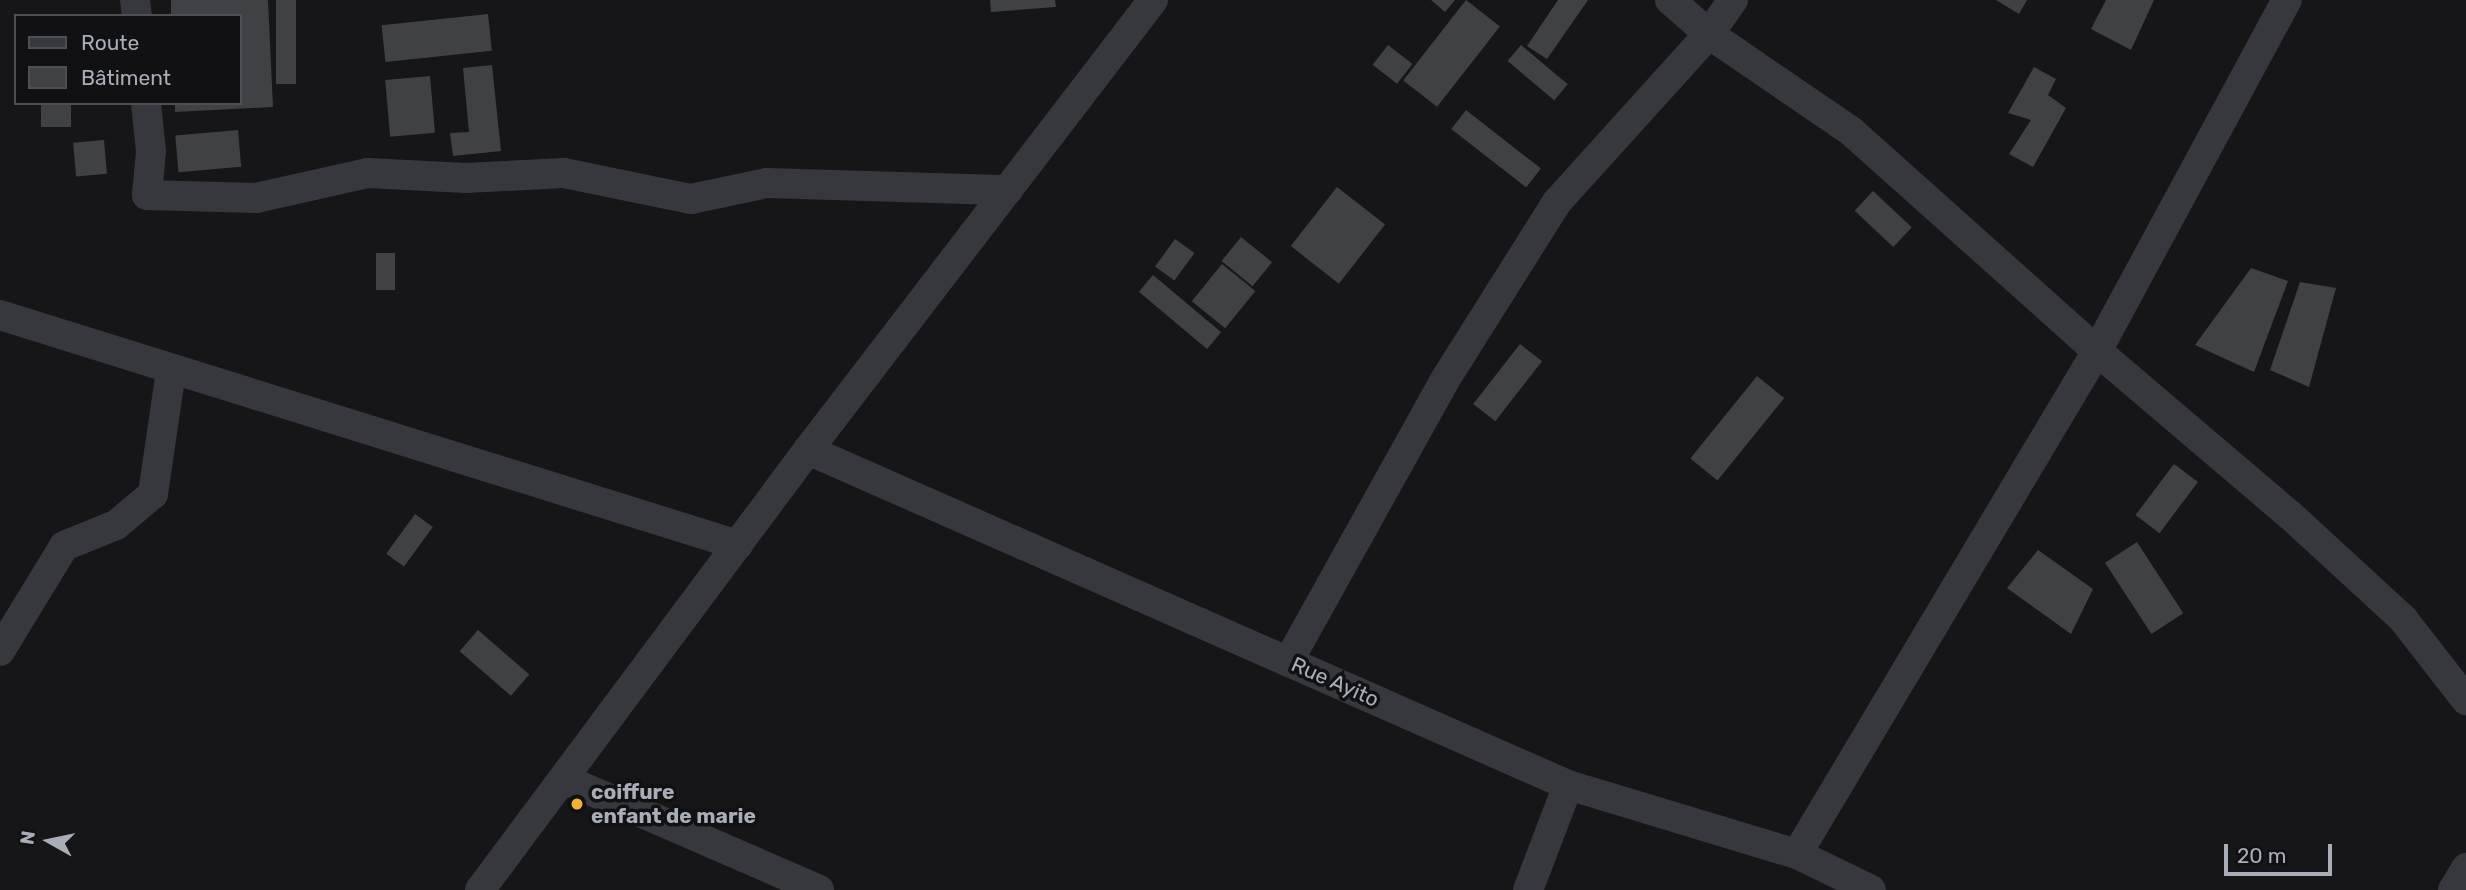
<!DOCTYPE html>
<meta charset="utf-8">
<style>
body{margin:0}
#map{position:relative;width:2466px;height:890px;overflow:hidden;background:#161618;font-family:Rubik,sans-serif}
div>[style]{position:absolute}
[style*='--x']{left:calc(var(--x)*1px);top:calc(var(--y)*1px);width:calc(var(--w)*1px);rotate:calc(var(--a)*1deg)}
.building>*{inset:0;background:#404145;transform-origin:0 0}
.street>*{height:30px;margin:-15px;padding:0 15px;transform-origin:15px;border-radius:15px;background:#37383d}
.dots>*{width:19px;height:19px;translate:-50% -50%;box-sizing:border-box;border:4px solid #111113;border-radius:50%}
span{translate:-50% -50%;white-space:nowrap;text-align:center;line-height:1.15;-webkit-text-stroke:7px #111113;paint-order:stroke}
.street-label{font-size:21px;color:#a8adb8}
.poi-label{font-size:21px;color:#a8adb8;font-weight:700}
.left{translate:0 -50%;text-align:left}
.legend{position:absolute;left:14px;top:14px;width:228px;height:91px;box-sizing:border-box;background:#111113;border:2px solid #4d4f55;margin:0;padding:9px 12px;list-style:none;font-size:21px;color:#a8adb8}
.legend li{display:flex;align-items:center;gap:14px;height:35px}
.legend b{width:35px;border:2px solid #4d4f55}
.north{position:absolute;left:14px;top:806px;width:70px;height:70px;-webkit-text-stroke:5px #111113;paint-order:stroke;rotate:279deg;font-size:19px;font-weight:700;line-height:28px;text-align:center;color:#a8adb8}
.north::after{content:'';display:block;margin:auto;width:24px;height:32px;background:#a8adb8;clip-path:polygon(50% 0,100% 100%,50% 72%,0 100%)}
.scale{position:absolute;left:2224px;top:844px;width:108px;height:32px;box-sizing:border-box;border:4px solid #a8adb8;border-top:0;padding-left:9px;font-size:21px;line-height:24px;white-space:nowrap;color:#a8adb8;-webkit-text-stroke:5px #111113;paint-order:stroke}
</style>
<div id="map">
<div class="building">
<div style="clip-path:polygon(171px 0,268px 0,273px 107px,175px 112px,175px 103px,240px 103px,240px 16px,171px 16px)"></div>
<div style="left:276px;top:0;width:20px;height:84px"></div>
<div style="clip-path:polygon(990px 0,1055px 0,1056px 7px,991px 12px)"></div>
<div style="clip-path:polygon(1431px 0,1455px 0,1445px 12px)"></div>
<div style="left:1466px;top:0;width:43px;height:102px;rotate:38deg"></div>
<div style="clip-path:polygon(1558px 0,1588px 0,1547px 59px,1527px 46px)"></div>
<div style="clip-path:polygon(1996px 0,2027px 0,2019px 14px)"></div>
<div style="clip-path:polygon(2106px 0,2154px 0,2131px 50px,2091px 29px)"></div>
<div style="left:488px;top:14px;width:37px;height:107px;rotate:84deg"></div>
<div style="left:1388px;top:45px;width:31px;height:25px;rotate:38deg"></div>
<div style="left:1521px;top:45px;width:61px;height:21px;rotate:40deg"></div>
<div style="clip-path:polygon(492px 65px,501px 151px,453px 156px,450px 133px,469px 132px,463px 68px)"></div>
<div style="clip-path:polygon(2034px 67px,2056px 79px,2048px 95px,2066px 108px,2033px 167px,2009px 154px,2031px 120px,2008px 113px)"></div>
<div style="left:430px;top:76px;width:57px;height:45px;rotate:85deg"></div>
<div style="left:41px;top:103px;width:30px;height:24px"></div>
<div style="left:1466px;top:110px;width:95px;height:24px;rotate:38deg"></div>
<div style="left:238px;top:130px;width:37px;height:63px;rotate:85deg"></div>
<div style="left:104px;top:140px;width:34px;height:31px;rotate:85deg"></div>
<div style="left:1337px;top:187px;width:61px;height:75px;rotate:38deg"></div>
<div style="left:1873px;top:191px;width:53px;height:27px;rotate:43deg"></div>
<div style="left:1241px;top:237px;width:40px;height:31px;rotate:39deg"></div>
<div style="left:1175px;top:239px;width:24px;height:34px;rotate:36deg"></div>
<div style="left:376px;top:253px;width:19px;height:37px"></div>
<div style="left:1222px;top:264px;width:43px;height:48px;rotate:39deg"></div>
<div style="clip-path:polygon(2251px 268px,2288px 281px,2254px 372px,2195px 345px)"></div>
<div style="left:1153px;top:275px;width:89px;height:22px;rotate:40deg"></div>
<div style="clip-path:polygon(2300px 282px,2336px 288px,2309px 387px,2270px 370px)"></div>
<div style="left:1520px;top:344px;width:28px;height:76px;rotate:38deg"></div>
<div style="left:1757px;top:376px;width:35px;height:106px;rotate:39deg"></div>
<div style="left:2174px;top:464px;width:30px;height:64px;rotate:37deg"></div>
<div style="left:415px;top:514px;width:22px;height:49px;rotate:36deg"></div>
<div style="left:2137px;top:542px;width:85px;height:38px;rotate:57deg"></div>
<div style="clip-path:polygon(2038px 550px,2093px 589px,2071px 634px,2007px 588px)"></div>
<div style="left:478px;top:630px;width:68px;height:28px;rotate:41deg"></div>
</div>
<div class="street">
<div style="--x:135;--y:0;--w:16;--a:83"></div>
<div style="--x:1670;--y:0;--w:52;--a:41.1"></div>
<div style="--x:1709;--y:34;--w:173;--a:34.4"></div>
<div style="--x:1852;--y:132;--w:329;--a:41.8"></div>
<div style="--x:2097;--y:351;--w:253;--a:40.4"></div>
<div style="--x:2290;--y:515;--w:154;--a:42.6"></div>
<div style="--x:2403;--y:619;--w:103;--a:52.1"></div>
<div style="--x:146;--y:103;--w:48;--a:84.1"></div>
<div style="--x:151;--y:151;--w:44;--a:95.2"></div>
<div style="--x:147;--y:195;--w:109;--a:1.6"></div>
<div style="--x:256;--y:198;--w:115;--a:-12.6"></div>
<div style="--x:368;--y:173;--w:98;--a:2.9"></div>
<div style="--x:466;--y:178;--w:98;--a:-2.9"></div>
<div style="--x:564;--y:173;--w:130;--a:11.6"></div>
<div style="--x:691;--y:199;--w:78;--a:-11.9"></div>
<div style="--x:767;--y:183;--w:241;--a:1.7"></div>
<div style="--x:0;--y:315;--w:773;--a:17.31"></div>
<div style="--x:808;--y:450;--w:831;--a:23.79"></div>
<div style="--x:1568;--y:785;--w:239;--a:16.8"></div>
<div style="--x:1797;--y:854;--w:82;--a:25.9"></div>
<div style="--x:0;--y:651;--w:123;--a:-58.6"></div>
<div style="--x:64;--y:546;--w:56;--a:-22"></div>
<div style="--x:116;--y:525;--w:48;--a:-40"></div>
<div style="--x:153;--y:494;--w:125;--a:-81.7"></div>
<div style="--x:1288;--y:662;--w:319;--a:-60.9"></div>
<div style="--x:1443;--y:383;--w:214;--a:-57.8"></div>
<div style="--x:1557;--y:202;--w:227;--a:-47.9"></div>
<div style="--x:1709;--y:34;--w:42;--a:-54.8"></div>
<div style="--x:564;--y:779;--w:278;--a:23.5"></div>
<div style="--x:1797;--y:854;--w:586;--a:-59.19"></div>
<div style="--x:2097;--y:351;--w:399;--a:-61.6"></div>
<div style="--x:480;--y:890;--w:549;--a:-53.3"></div>
<div style="--x:808;--y:450;--w:567;--a:-52.52"></div>
<div style="--x:1528;--y:890;--w:112;--a:-69.1"></div>
<div style="--x:2453;--y:890;--w:26;--a:-59"></div>
</div>
<div class="dots">
<div style="left:577px;top:804px;background:#f2b134"></div>
</div>
<div class="street-label">
<span style="left:1335px;top:682px;rotate:24deg">Rue Ayito</span>
</div>
<div class="poi-label">
<span class="left" style="left:591px;top:804px">coiffure<br>enfant de marie</span>
</div>
<ul class="legend">
<li><b style="height:9px;background:#37383d"></b>Route</li>
<li><b style="height:19px;background:#404145"></b>Bâtiment</li>
</ul>
<div class="north">N</div>
<div class="scale">20 m</div>
</div>
